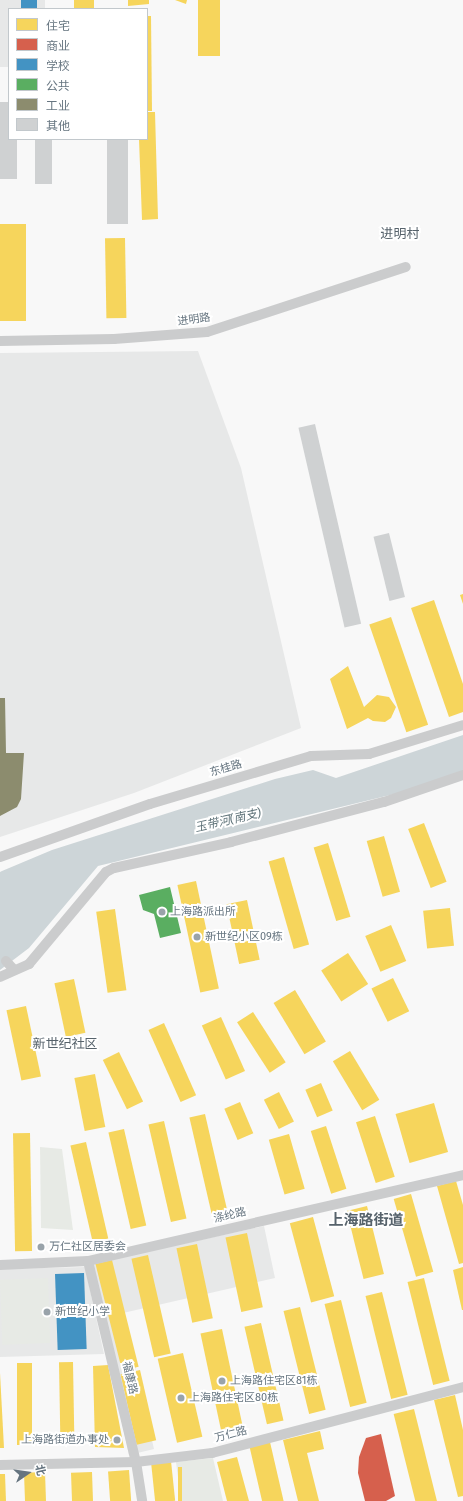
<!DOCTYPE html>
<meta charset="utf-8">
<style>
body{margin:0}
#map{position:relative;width:463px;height:1501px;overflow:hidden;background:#f8f8f8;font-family:"Fira Sans","Noto Sans SC",sans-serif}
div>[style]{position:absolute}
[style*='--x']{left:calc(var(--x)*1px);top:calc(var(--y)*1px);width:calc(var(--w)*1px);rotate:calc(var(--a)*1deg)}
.built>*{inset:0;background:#e7e8e8}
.green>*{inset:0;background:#e7eae5;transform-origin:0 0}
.water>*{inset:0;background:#cdd5d8}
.homes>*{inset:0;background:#f6d55c;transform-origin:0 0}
.shops>*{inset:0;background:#d6604d}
.schools>*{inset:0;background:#4393c3;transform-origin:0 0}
.public>*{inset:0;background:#5aae61}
.industry>*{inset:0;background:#8c8c6e}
.building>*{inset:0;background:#cfd1d2;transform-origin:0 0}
.street>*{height:10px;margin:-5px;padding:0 5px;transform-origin:5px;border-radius:5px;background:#cbcccd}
.dots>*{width:11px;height:11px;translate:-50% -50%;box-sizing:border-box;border:2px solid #fff;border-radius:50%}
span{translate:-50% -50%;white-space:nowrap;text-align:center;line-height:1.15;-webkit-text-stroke:4px #fff;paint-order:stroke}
.street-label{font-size:11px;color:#667580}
.poi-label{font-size:11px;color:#667580}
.left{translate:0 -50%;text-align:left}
.right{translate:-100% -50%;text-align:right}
.water-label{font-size:12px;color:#60747a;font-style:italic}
.quarter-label{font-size:13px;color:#57636c}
.district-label{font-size:15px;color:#57636c;font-weight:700}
.legend{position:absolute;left:8px;top:8px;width:140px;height:132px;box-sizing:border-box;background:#fff;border:1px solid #c2c8cc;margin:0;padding:5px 7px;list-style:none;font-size:12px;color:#667580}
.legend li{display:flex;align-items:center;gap:8px;height:20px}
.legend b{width:20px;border:1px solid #c2c8cc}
.north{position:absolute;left:8px;top:1453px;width:40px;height:40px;-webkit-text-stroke:3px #fff;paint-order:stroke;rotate:77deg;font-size:11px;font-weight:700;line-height:16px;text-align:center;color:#667580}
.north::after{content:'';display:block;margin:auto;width:14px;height:18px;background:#667580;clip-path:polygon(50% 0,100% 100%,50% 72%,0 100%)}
</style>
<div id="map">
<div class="built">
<div style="clip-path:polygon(0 0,45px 0,45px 9px,9px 9px,9px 67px,0 67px)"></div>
<div style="clip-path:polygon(198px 351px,241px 468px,301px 728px,134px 793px,0 837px,0 353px)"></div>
<div style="clip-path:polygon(264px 1226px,275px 1278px,123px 1313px,154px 1449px,129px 1455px,87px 1265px)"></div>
<div style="clip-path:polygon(85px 1267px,104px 1354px,0 1357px,0 1269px)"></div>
</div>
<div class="green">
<div style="clip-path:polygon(40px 1147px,62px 1149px,73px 1230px,41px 1228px)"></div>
<div style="left:48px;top:1278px;width:65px;height:48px;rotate:88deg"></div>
<div style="clip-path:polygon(213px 1458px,223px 1501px,181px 1501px,176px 1462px)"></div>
</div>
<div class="water">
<div style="clip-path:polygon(463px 735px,463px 772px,415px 789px,98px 866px,29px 948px,0 970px,0 872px,2px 871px,52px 850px,275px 779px,313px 770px,336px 778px)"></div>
</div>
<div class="homes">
<div style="left:74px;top:0;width:20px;height:9px"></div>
<div style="clip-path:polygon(128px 0,149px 0,149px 4px,128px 6px)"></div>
<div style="clip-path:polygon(175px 0,187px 0,186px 4px)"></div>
<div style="left:198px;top:0;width:22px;height:56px"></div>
<div style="clip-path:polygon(147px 16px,151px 16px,152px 111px,147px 111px)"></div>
<div style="clip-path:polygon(147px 112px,155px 112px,158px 219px,142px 220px,139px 139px,147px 139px)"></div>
<div style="left:0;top:224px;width:26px;height:97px"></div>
<div style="left:125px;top:238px;width:80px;height:20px;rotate:89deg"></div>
<div style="clip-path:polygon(463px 594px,463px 604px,460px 595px)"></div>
<div style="clip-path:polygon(434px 600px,463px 684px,463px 712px,449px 717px,411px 608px)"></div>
<div style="left:391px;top:617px;width:114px;height:23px;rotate:71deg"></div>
<div style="clip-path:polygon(348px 666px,364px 707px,377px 695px,389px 697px,396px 707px,391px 718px,385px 722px,373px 721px,368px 718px,347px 729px,330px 679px)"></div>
<div style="left:424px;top:823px;width:63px;height:17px;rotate:69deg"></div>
<div style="left:384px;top:836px;width:58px;height:18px;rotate:74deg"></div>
<div style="left:328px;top:843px;width:77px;height:15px;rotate:73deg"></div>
<div style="left:284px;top:857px;width:91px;height:16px;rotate:74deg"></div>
<div style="left:196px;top:881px;width:110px;height:19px;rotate:78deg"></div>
<div style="left:247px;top:900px;width:61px;height:21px;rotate:78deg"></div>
<div style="left:450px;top:908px;width:38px;height:27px;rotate:84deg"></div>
<div style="left:115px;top:909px;width:82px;height:19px;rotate:82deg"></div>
<div style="left:391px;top:925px;width:39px;height:28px;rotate:67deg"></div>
<div style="left:348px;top:953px;width:37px;height:32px;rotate:57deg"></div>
<div style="left:393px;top:978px;width:37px;height:24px;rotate:64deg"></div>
<div style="left:74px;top:979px;width:55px;height:20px;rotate:78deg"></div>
<div style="left:295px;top:990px;width:60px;height:25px;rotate:59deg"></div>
<div style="left:26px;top:1006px;width:72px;height:20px;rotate:78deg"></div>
<div style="left:253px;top:1012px;width:60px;height:19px;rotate:57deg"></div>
<div style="left:221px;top:1017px;width:59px;height:21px;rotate:66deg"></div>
<div style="left:164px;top:1023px;width:79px;height:17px;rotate:66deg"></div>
<div style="left:350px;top:1051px;width:57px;height:20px;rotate:59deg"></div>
<div style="left:119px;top:1052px;width:55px;height:18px;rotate:64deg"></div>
<div style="left:95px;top:1074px;width:54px;height:21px;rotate:79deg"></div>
<div style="left:321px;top:1083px;width:30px;height:17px;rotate:67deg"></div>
<div style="left:279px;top:1092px;width:33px;height:17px;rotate:63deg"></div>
<div style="left:240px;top:1102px;width:34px;height:17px;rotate:67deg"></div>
<div style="left:434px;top:1103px;width:51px;height:40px;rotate:74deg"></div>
<div style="left:205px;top:1114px;width:99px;height:16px;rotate:77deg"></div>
<div style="left:375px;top:1116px;width:64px;height:20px;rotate:72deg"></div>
<div style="left:164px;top:1121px;width:100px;height:16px;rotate:77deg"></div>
<div style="left:326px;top:1126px;width:66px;height:16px;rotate:72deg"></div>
<div style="left:124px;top:1129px;width:99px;height:16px;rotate:77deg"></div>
<div style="left:30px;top:1133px;width:118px;height:17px;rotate:89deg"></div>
<div style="left:289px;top:1134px;width:57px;height:21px;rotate:74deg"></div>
<div style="left:86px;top:1142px;width:99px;height:16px;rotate:77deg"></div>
<div style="clip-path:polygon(456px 1181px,463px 1205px,463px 1263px,459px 1264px,437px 1186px)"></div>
<div style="left:411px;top:1194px;width:81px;height:18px;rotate:74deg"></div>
<div style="left:367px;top:1206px;width:70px;height:21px;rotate:76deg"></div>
<div style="left:313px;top:1217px;width:82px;height:24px;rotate:75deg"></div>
<div style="left:247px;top:1233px;width:76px;height:22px;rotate:78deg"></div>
<div style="left:197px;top:1244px;width:76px;height:21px;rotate:78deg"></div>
<div style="left:148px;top:1255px;width:101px;height:17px;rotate:77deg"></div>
<div style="left:112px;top:1260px;width:110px;height:17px;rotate:76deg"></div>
<div style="clip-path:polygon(463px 1267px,463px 1310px,462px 1310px,453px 1270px)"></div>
<div style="left:424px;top:1278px;width:106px;height:17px;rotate:76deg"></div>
<div style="left:382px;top:1292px;width:106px;height:17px;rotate:76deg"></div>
<div style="left:341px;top:1300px;width:106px;height:17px;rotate:76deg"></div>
<div style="left:300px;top:1307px;width:106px;height:17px;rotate:76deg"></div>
<div style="left:261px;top:1323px;width:100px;height:17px;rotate:77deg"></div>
<div style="left:222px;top:1329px;width:102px;height:22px;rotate:78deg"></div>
<div style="left:183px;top:1353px;width:86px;height:26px;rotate:77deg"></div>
<div style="left:73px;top:1362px;width:82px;height:14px;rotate:89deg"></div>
<div style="left:17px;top:1363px;width:15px;height:82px"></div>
<div style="clip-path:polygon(108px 1365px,124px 1448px,95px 1447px,93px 1366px)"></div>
<div style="left:140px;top:1370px;width:72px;height:20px;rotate:77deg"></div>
<div style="clip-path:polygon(0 1373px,4px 1448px,0 1448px)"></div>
<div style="clip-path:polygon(455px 1395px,463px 1430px,463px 1496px,458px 1497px,434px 1400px)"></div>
<div style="left:414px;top:1409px;width:95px;height:21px;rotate:76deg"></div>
<div style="clip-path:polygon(320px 1431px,324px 1449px,307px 1453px,319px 1501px,298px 1501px,283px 1440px)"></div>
<div style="left:270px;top:1442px;width:61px;height:21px;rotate:77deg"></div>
<div style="clip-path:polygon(237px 1457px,249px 1501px,227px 1501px,217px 1462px)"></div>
<div style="left:171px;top:1461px;width:40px;height:20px;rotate:84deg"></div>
<div style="left:178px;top:1467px;width:4px;height:34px"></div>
<div style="left:129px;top:1470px;width:31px;height:21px;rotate:86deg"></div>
<div style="left:45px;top:1472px;width:29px;height:21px;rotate:88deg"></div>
<div style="left:92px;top:1472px;width:29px;height:21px;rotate:88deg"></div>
<div style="clip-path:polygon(0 1474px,5px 1474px,6px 1501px,0 1501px)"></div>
</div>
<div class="shops">
<div style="clip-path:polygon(381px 1434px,395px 1496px,386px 1501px,365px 1501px,358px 1473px,359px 1457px,366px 1438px)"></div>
</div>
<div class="schools">
<div style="left:21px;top:0;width:16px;height:9px"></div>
<div style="left:84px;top:1273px;width:76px;height:29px;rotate:88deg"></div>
</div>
<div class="public">
<div style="clip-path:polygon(170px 887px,181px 933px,160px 938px,154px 914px,143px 910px,139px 895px)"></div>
</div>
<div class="industry">
<div style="clip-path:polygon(0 698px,5px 698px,6px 753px,24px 753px,21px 799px,17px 807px,0 816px)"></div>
</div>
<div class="building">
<div style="clip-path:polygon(0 102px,9px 102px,9px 139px,17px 139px,17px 179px,0 179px)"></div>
<div style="left:35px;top:139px;width:17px;height:45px"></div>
<div style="left:107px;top:139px;width:21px;height:85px"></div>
<div style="left:315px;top:424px;width:205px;height:17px;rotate:77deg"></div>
<div style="left:389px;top:533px;width:66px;height:16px;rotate:76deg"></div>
</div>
<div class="street">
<div style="--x:0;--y:341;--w:114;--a:-1"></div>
<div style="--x:114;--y:339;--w:93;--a:-4.3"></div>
<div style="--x:207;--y:332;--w:209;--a:-18.1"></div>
<div style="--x:0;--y:857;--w:159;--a:-19.5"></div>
<div style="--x:150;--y:804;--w:168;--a:-16.6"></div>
<div style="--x:311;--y:756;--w:58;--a:-2"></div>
<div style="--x:369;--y:754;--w:98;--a:-17.1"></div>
<div style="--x:6;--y:961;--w:12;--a:48"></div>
<div style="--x:0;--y:977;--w:32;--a:-24"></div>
<div style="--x:29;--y:964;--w:120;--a:-50.1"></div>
<div style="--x:106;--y:872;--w:9;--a:-27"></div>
<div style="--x:114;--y:868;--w:120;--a:-12.5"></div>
<div style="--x:231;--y:842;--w:158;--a:-14.7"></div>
<div style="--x:384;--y:802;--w:83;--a:-18.9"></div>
<div style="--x:88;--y:1261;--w:207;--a:76.6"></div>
<div style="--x:136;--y:1462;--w:39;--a:81"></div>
<div style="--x:0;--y:1265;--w:88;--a:-2.6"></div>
<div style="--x:88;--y:1261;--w:385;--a:-12.9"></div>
<div style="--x:0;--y:1465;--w:136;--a:-1.3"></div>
<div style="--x:136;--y:1462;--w:77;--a:-6.8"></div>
<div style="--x:212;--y:1453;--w:260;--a:-14.7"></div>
</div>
<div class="dots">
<div style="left:162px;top:912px;background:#99a3aa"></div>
<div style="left:197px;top:937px;background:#99a3aa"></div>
<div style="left:41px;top:1247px;background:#99a3aa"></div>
<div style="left:47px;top:1312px;background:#99a3aa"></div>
<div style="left:222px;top:1381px;background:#99a3aa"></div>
<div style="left:181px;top:1398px;background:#99a3aa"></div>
<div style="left:117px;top:1440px;background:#99a3aa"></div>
</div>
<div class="street-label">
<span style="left:194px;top:320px;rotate:-8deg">进明路</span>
<span style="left:226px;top:769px;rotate:-16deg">东桂路</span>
<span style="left:230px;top:1216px;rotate:-13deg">涤纶路</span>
<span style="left:129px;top:1378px;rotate:77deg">福康路</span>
<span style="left:231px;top:1435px;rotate:-15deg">万仁路</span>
</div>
<div class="poi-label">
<span class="left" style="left:170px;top:912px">上海路派出所</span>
<span class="left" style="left:205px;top:937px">新世纪小区09栋</span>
<span class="left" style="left:49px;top:1247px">万仁社区居委会</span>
<span class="left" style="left:55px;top:1312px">新世纪小学</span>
<span class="left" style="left:230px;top:1381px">上海路住宅区81栋</span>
<span class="left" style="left:189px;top:1398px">上海路住宅区80栋</span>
<span class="right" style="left:109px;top:1440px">上海路街道办事处</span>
</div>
<div class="water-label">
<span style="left:228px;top:821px;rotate:-13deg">玉带河(南支)</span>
</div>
<div class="quarter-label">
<span style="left:400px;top:234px">进明村</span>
<span style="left:65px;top:1044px">新世纪社区</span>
</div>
<div class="district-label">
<span style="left:366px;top:1221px">上海路街道</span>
</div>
<ul class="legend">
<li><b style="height:11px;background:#f6d55c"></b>住宅</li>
<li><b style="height:11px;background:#d6604d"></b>商业</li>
<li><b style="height:11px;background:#4393c3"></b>学校</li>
<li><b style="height:11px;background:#5aae61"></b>公共</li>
<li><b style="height:11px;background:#8c8c6e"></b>工业</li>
<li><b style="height:11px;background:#cfd1d2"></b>其他</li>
</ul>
<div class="north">北</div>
</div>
